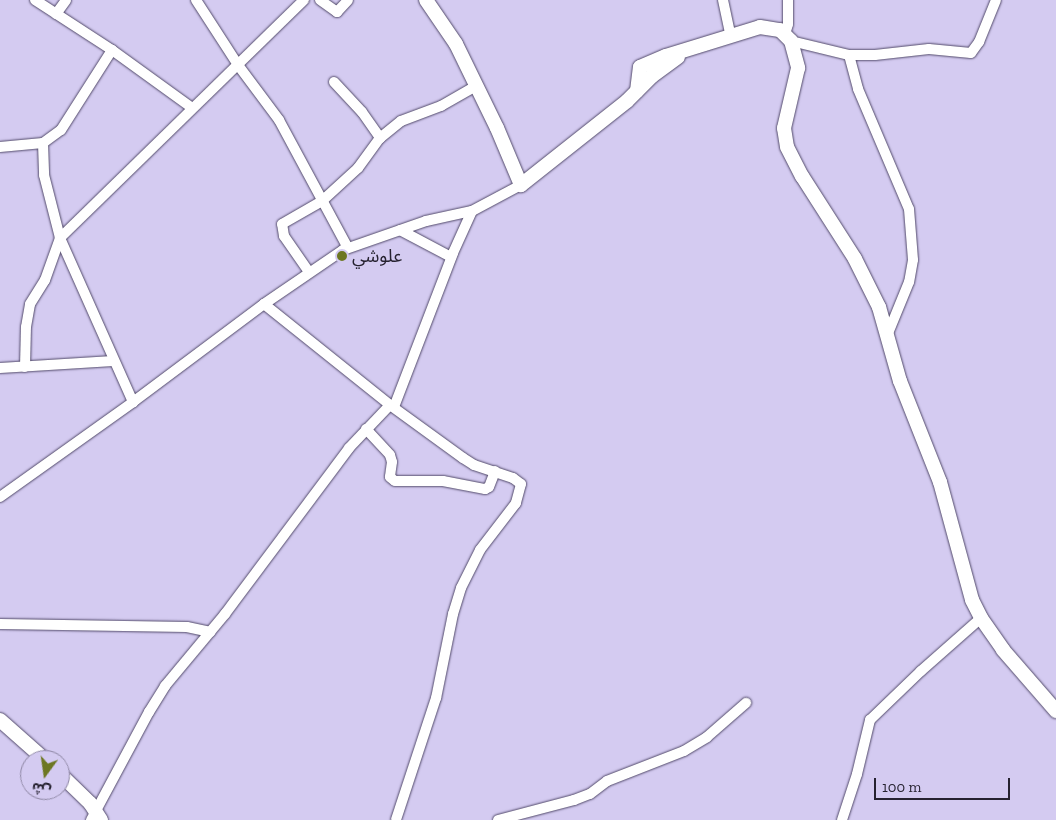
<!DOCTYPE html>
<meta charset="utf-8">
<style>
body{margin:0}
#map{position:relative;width:1056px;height:820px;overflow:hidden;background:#d4cbf1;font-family:"Zilla Slab","Noto Sans Arabic",serif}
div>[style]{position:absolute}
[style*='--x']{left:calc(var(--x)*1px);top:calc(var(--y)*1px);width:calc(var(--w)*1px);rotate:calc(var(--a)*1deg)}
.roads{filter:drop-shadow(0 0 1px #524a6a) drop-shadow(0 0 1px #524a6a)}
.minor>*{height:10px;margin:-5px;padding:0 5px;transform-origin:5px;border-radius:5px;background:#fff}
.tertiary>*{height:14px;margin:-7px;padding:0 7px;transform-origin:7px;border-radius:7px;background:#fff}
.dots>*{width:14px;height:14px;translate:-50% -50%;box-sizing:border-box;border:2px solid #d4cbf1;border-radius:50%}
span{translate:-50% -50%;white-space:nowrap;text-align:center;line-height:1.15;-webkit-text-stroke:4px #d4cbf1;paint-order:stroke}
.poi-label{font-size:18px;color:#262230}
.left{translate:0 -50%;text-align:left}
.north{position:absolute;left:20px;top:750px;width:50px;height:50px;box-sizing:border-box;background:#d4cbf1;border:1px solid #8e87a4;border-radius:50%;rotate:194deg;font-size:14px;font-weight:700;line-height:20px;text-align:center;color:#262230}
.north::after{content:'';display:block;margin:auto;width:18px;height:22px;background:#6d7722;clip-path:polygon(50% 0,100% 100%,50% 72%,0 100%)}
.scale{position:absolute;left:874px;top:778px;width:136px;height:22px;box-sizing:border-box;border:2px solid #262230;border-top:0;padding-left:6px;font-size:15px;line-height:18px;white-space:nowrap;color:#262230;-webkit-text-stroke:4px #d4cbf1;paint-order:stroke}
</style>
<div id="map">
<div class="roads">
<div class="minor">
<div style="--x:35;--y:0;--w:92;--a:33"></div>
<div style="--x:112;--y:50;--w:99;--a:35.9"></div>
<div style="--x:196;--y:0;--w:77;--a:57.1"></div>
<div style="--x:238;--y:65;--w:69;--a:53.3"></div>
<div style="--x:279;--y:120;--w:145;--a:61.7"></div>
<div style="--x:320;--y:0;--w:21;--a:35"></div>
<div style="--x:337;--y:12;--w:16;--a:-47"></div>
<div style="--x:723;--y:0;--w:38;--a:78"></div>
<div style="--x:56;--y:14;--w:17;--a:-54"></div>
<div style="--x:785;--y:34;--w:10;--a:-73"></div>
<div style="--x:788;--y:24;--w:24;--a:-90"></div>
<div style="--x:791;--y:41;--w:60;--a:13.6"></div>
<div style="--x:849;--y:55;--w:26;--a:0"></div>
<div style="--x:875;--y:55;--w:54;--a:-6.3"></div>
<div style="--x:929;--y:49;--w:42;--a:5.4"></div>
<div style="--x:971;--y:53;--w:14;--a:-54"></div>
<div style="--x:979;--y:42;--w:45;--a:-68"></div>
<div style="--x:849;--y:55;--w:35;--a:75"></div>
<div style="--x:858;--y:89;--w:130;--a:67"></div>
<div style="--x:909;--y:209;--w:51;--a:85.5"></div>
<div style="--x:913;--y:260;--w:22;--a:100"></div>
<div style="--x:909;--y:282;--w:58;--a:112.2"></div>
<div style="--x:334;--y:82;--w:41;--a:47"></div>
<div style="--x:362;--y:112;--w:32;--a:55"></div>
<div style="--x:43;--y:143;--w:32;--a:88"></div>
<div style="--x:44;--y:175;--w:65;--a:75.7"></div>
<div style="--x:60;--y:238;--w:180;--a:66"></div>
<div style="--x:0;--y:147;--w:43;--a:-5.3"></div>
<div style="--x:43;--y:143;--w:22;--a:-36"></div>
<div style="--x:61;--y:130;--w:95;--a:-57.5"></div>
<div style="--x:400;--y:230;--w:58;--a:27.9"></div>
<div style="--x:309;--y:272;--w:44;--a:-124.8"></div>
<div style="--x:284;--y:236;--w:12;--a:-99"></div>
<div style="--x:282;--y:224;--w:46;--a:-29.9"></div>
<div style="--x:322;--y:201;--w:49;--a:-42.5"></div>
<div style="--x:358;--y:168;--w:37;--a:-54"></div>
<div style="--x:380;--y:138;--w:27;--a:-39"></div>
<div style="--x:401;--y:121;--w:43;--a:-20.6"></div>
<div style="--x:441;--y:106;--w:40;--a:-29.7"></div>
<div style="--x:264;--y:304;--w:161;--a:38.7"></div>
<div style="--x:390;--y:405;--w:90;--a:36"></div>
<div style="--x:463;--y:458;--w:13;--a:32"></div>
<div style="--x:474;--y:465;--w:41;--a:18.4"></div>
<div style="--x:513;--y:478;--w:10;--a:37"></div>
<div style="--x:521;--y:484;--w:20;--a:105"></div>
<div style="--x:516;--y:503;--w:59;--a:127.5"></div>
<div style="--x:480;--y:550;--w:42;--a:116.6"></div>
<div style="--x:461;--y:588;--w:27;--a:107"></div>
<div style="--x:453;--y:614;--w:86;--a:101.4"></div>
<div style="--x:436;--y:698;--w:128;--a:108.2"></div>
<div style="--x:25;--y:367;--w:40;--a:-88.6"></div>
<div style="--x:26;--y:327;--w:23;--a:-80"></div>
<div style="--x:30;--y:304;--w:28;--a:-58"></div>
<div style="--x:45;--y:280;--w:45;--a:-70.3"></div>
<div style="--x:60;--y:238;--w:341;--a:-44.3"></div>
<div style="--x:0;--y:368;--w:113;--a:-3.5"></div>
<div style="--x:394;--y:407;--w:165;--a:-69"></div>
<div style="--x:453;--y:253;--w:46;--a:-65.7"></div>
<div style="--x:366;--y:429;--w:35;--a:47"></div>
<div style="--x:390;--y:455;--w:7;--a:74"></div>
<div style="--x:392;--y:462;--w:15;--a:98"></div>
<div style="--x:390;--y:477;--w:6;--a:39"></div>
<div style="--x:395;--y:481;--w:48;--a:0"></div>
<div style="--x:443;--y:481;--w:43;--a:10.8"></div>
<div style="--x:485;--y:489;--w:4;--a:-27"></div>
<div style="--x:489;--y:487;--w:17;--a:-69"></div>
<div style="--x:0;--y:497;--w:163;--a:-35.5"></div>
<div style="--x:133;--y:402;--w:164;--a:-36.8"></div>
<div style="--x:264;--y:304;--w:96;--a:-34.4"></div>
<div style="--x:343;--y:250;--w:88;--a:-19.3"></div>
<div style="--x:426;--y:221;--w:47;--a:-12.3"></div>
<div style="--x:472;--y:211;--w:55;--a:-28"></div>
<div style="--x:0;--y:624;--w:187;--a:0.9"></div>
<div style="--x:187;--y:627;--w:24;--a:12"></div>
<div style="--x:91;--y:820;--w:123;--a:-61.8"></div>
<div style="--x:149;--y:712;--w:31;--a:-58"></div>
<div style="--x:165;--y:686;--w:94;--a:-50.2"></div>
<div style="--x:225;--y:614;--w:207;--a:-53.2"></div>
<div style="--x:349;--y:448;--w:59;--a:-46.4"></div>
<div style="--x:498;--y:820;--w:79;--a:-14.7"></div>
<div style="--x:574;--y:800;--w:17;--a:-21"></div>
<div style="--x:590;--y:794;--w:21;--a:-37"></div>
<div style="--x:607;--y:781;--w:83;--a:-21.3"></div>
<div style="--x:684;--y:751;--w:27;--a:-31"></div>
<div style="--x:707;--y:737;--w:52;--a:-41.1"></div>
<div style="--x:842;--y:820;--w:48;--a:-71.9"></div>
<div style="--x:857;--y:774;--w:56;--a:-76.5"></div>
<div style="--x:870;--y:720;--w:71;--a:-43.9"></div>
<div style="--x:921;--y:671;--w:80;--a:-41.5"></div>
</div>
<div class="tertiary">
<div style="--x:426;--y:0;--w:53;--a:55.7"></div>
<div style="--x:456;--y:44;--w:93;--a:64"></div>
<div style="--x:497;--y:128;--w:62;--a:67.2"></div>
<div style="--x:521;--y:185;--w:135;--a:-38.4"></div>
<div style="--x:627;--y:101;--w:35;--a:-45"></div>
<div style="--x:652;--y:76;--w:32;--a:-36"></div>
<div style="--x:637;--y:91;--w:24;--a:-83"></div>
<div style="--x:640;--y:67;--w:28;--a:-23"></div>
<div style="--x:666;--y:56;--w:98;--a:-17.1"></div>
<div style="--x:760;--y:27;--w:20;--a:9"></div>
<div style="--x:780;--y:30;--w:16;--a:45"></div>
<div style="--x:791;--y:41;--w:28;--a:75"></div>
<div style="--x:798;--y:68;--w:62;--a:103.1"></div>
<div style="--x:784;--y:128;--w:19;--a:81"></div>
<div style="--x:787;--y:147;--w:33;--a:63"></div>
<div style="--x:802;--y:176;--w:98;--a:57.4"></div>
<div style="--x:855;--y:259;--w:54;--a:63.4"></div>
<div style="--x:879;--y:307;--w:77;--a:74.2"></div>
<div style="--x:900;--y:381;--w:109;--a:68.4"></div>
<div style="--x:940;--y:482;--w:122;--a:74.8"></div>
<div style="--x:972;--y:600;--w:20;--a:63"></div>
<div style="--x:981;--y:618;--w:39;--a:55"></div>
<div style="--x:1003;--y:650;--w:81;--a:49"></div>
<div style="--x:0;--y:720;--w:60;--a:41.6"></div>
<div style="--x:60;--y:774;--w:42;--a:44"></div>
<div style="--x:90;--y:803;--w:20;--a:57"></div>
</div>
</div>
<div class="dots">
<div style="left:342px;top:256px;background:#6d7722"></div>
</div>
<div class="poi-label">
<span class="left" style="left:352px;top:256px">علوشي</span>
</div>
<div class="north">ش</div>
<div class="scale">100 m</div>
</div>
